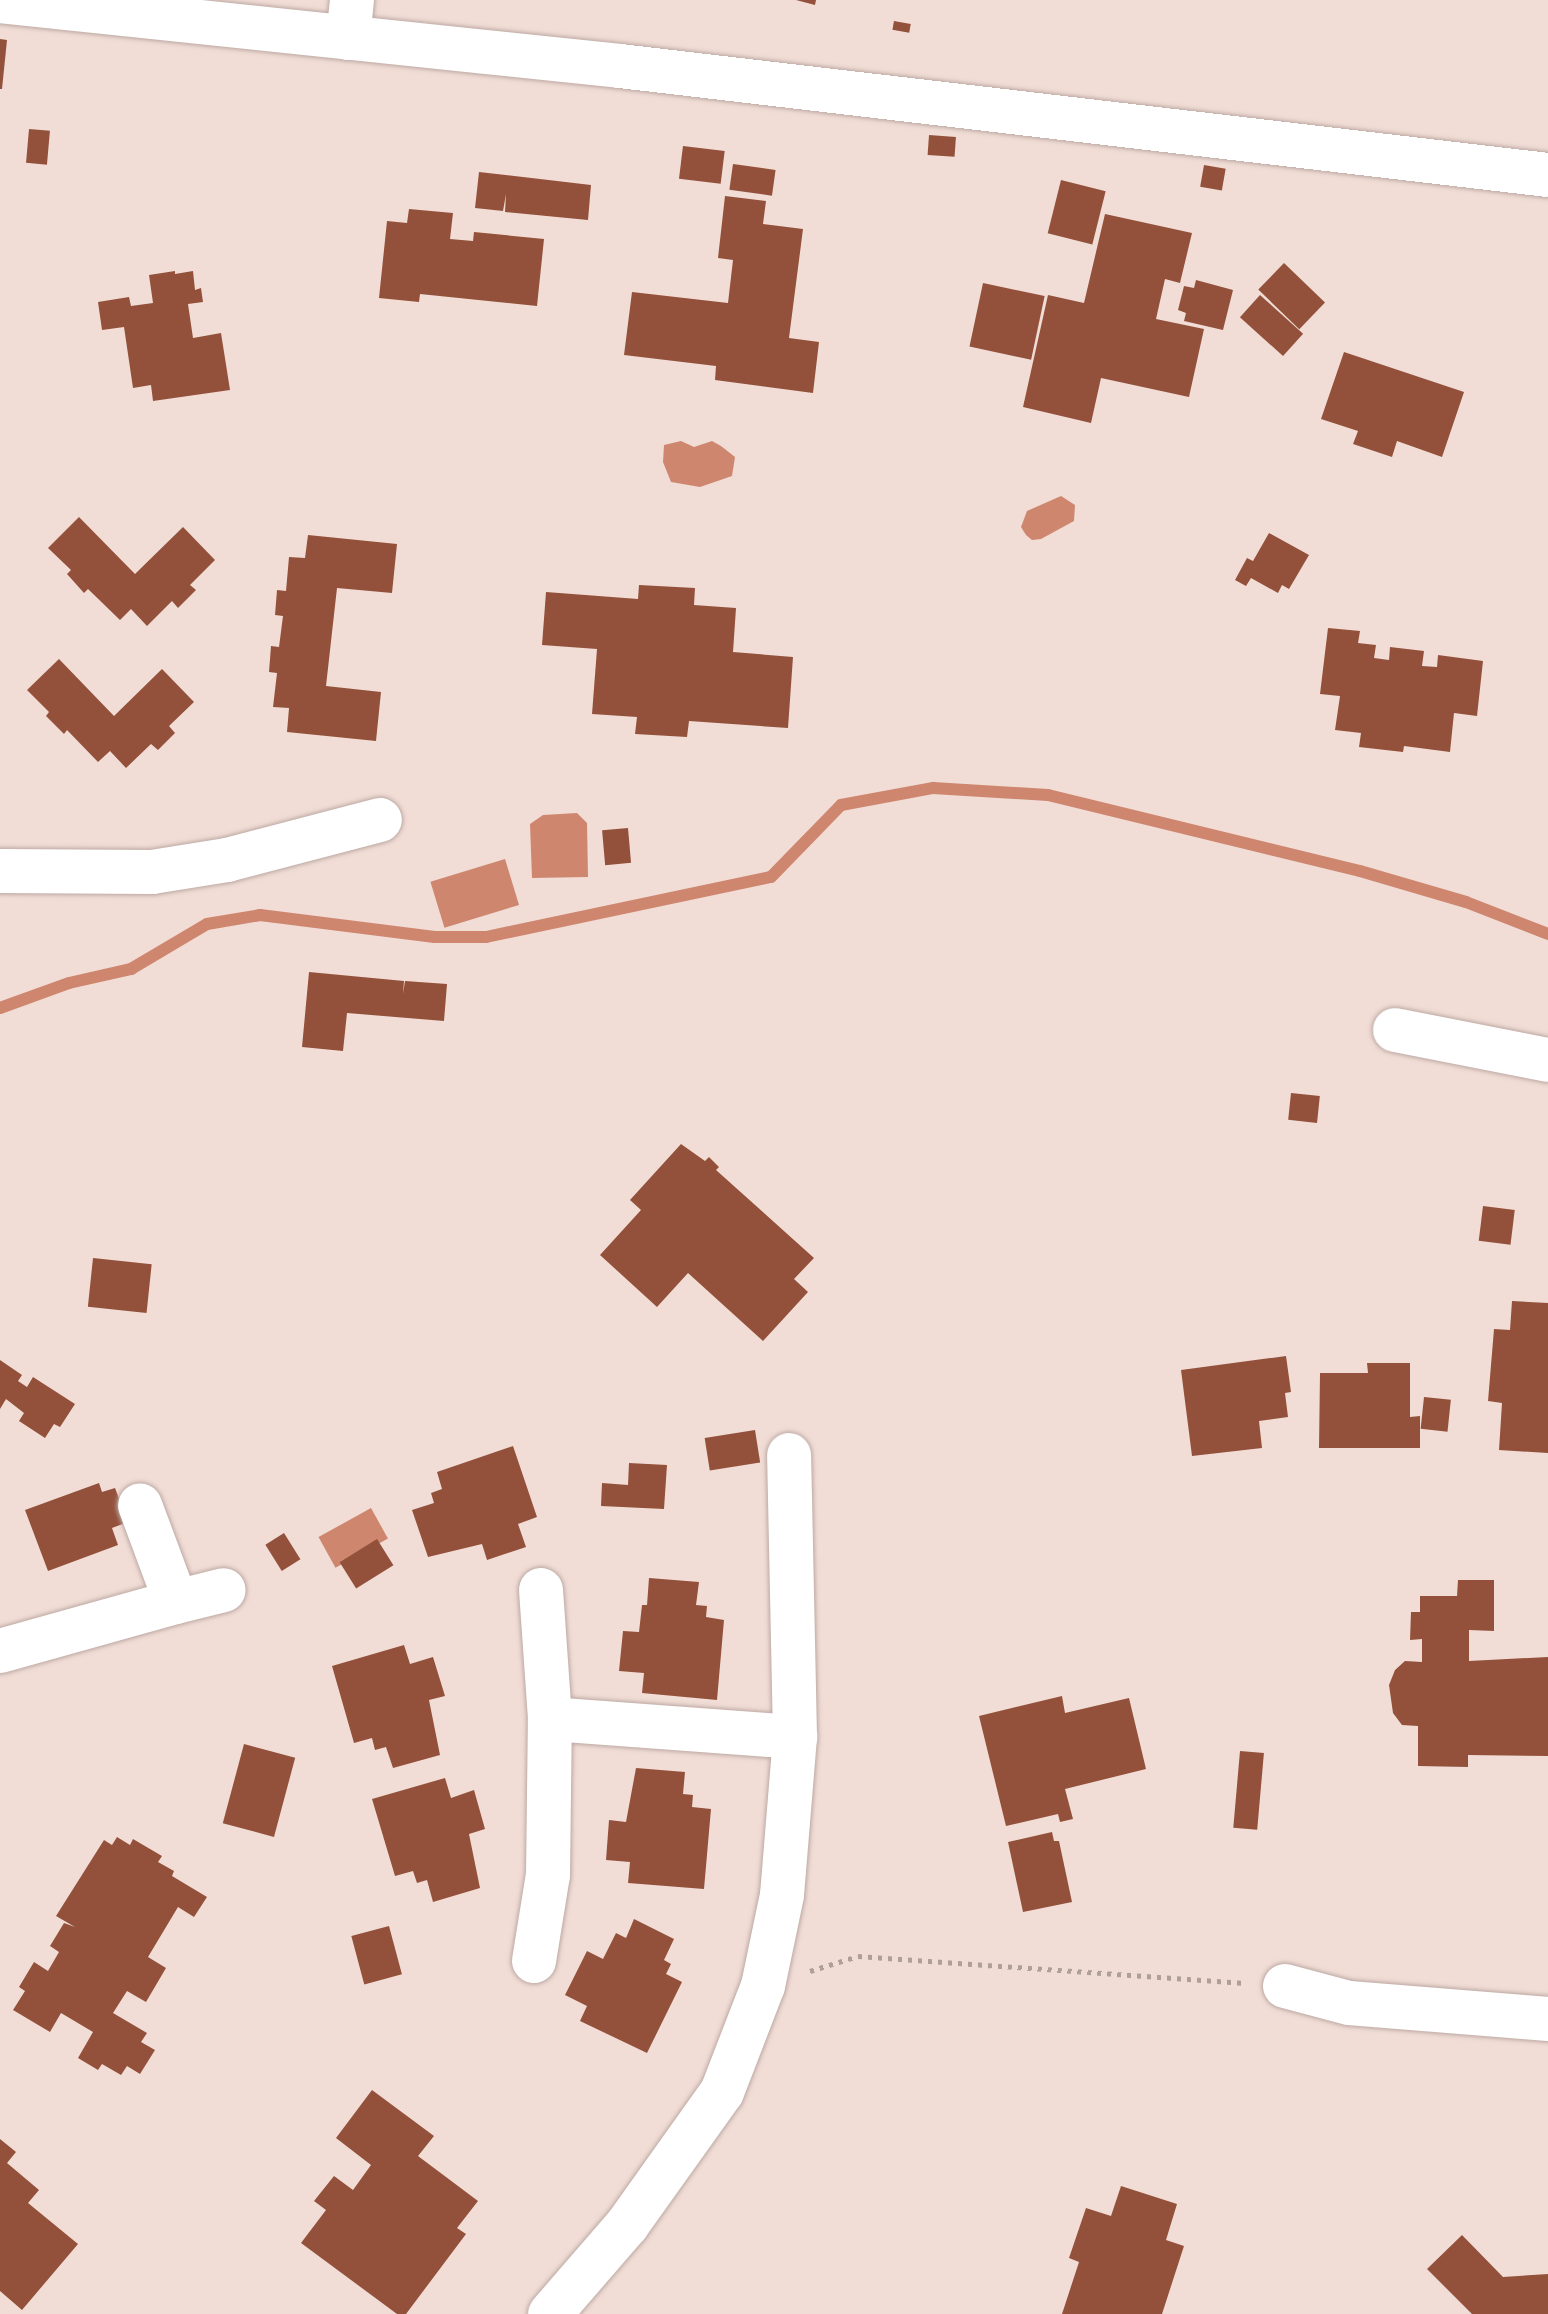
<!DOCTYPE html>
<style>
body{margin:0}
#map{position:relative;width:1548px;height:2314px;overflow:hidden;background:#f1ddd6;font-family:Spectral,serif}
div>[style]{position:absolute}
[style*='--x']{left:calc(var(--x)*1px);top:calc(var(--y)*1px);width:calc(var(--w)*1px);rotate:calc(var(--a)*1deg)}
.water>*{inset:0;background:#ce866f;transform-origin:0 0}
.stream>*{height:12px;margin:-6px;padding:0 6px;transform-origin:6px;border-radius:6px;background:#ce866f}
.building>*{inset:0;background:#93513b;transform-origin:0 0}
.path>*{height:5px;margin-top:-2.5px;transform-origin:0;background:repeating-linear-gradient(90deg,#ae9f99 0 4px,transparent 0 10px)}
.roads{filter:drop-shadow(0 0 2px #bda9a3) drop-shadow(0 0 2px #bda9a3)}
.minor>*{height:44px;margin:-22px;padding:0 22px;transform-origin:22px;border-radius:22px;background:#fff}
span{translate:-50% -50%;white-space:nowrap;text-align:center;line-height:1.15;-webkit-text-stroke:8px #f1ddd6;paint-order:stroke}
</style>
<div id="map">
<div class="water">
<div style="clip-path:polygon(681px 441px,694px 447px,712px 441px,721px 446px,735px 457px,732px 476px,700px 487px,671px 482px,663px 462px,664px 445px)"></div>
<div style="clip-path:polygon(1061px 496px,1075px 505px,1074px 521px,1041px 539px,1032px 540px,1026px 535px,1021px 527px,1027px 511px)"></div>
<div style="clip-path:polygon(577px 813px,587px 823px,588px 877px,532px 878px,530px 824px,543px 815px)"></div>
<div style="left:505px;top:859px;width:48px;height:78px;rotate:73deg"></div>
<div style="left:371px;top:1508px;width:35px;height:60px;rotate:61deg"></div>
</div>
<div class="stream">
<div style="--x:0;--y:1008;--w:73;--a:-19.9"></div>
<div style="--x:69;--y:983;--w:64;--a:-12.7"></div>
<div style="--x:131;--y:969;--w:88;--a:-30.6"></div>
<div style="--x:207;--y:924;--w:54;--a:-9.6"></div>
<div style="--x:260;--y:915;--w:176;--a:7.2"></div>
<div style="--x:435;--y:937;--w:51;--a:0"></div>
<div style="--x:486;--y:937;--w:291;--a:-11.9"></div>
<div style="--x:771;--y:877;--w:100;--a:-45.8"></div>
<div style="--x:841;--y:805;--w:94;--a:-10.5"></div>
<div style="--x:933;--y:788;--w:115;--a:3.5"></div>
<div style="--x:1048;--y:795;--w:321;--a:13.7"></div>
<div style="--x:1360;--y:871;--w:110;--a:16.3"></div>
<div style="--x:1466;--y:902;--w:88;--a:21.3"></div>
</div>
<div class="building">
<div style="clip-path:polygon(796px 0,816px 0,815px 5px)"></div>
<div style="left:894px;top:21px;width:17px;height:9px;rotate:10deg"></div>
<div style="clip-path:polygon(0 39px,7px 40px,2px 89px,0 89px)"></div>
<div style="left:29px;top:129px;width:21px;height:34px;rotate:5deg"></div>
<div style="left:929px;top:135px;width:27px;height:20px;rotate:4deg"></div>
<div style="left:683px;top:146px;width:42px;height:33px;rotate:7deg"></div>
<div style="left:733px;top:164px;width:43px;height:26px;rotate:8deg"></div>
<div style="left:1204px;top:165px;width:22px;height:22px;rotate:10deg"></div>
<div style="clip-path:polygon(479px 172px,591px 185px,588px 220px,505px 212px,506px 194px,503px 211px,475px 208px)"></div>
<div style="left:1061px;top:180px;width:46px;height:55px;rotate:14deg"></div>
<div style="clip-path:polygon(725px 196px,766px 201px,763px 224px,803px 229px,789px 338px,819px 342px,813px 393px,715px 380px,716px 366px,624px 355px,632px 292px,728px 303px,733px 260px,718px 258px)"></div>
<div style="clip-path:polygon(409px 209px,453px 213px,450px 239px,473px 241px,474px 232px,544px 239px,537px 306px,420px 294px,419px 302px,379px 298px,387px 221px,407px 223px)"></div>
<div style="clip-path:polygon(1105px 214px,1192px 233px,1180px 283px,1165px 279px,1156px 319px,1204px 329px,1189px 397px,1101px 378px,1091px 423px,1023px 407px,1048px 295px,1084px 303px)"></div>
<div style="left:1284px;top:263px;width:57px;height:37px;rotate:44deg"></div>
<div style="clip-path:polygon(175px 271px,175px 274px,193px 271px,195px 290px,201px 288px,203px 302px,188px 304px,193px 338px,221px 333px,230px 390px,153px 401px,151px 385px,133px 388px,124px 327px,102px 330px,98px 302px,129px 297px,131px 306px,153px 303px,149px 275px)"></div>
<div style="clip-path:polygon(1196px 280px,1233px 290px,1223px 330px,1184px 321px,1186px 313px,1178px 310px,1184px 286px,1194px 288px)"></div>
<div style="left:983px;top:283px;width:63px;height:65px;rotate:12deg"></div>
<div style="left:1260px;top:295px;width:58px;height:30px;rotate:42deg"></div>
<div style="clip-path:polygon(1344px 352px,1464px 392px,1442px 457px,1397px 441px,1392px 457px,1353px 444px,1358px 431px,1321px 419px)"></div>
<div style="clip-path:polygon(79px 517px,135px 574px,183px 527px,215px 560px,190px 585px,196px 590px,178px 608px,172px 601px,147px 626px,131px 609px,120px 620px,88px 589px,84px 593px,67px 574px,71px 570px,48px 548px)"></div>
<div style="clip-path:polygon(1269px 533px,1309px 555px,1289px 589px,1282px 585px,1278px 593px,1251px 578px,1246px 586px,1235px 580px,1247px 558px,1253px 561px)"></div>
<div style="clip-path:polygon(308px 535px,397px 544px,392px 593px,337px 588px,326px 686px,381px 692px,376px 741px,287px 732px,289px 708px,273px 707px,277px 673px,269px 672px,271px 646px,279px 647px,283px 616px,275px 615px,277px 590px,286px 591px,289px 557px,305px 558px)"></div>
<div style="clip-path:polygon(639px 585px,695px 588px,694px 605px,736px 608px,733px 652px,793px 657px,788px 728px,689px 721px,687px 737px,635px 734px,637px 717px,592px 714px,597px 649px,542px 645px,546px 592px,638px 599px)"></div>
<div style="clip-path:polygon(1328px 628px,1360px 631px,1358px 643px,1376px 645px,1374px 658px,1389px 660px,1390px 647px,1424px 651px,1422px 666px,1437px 667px,1438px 655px,1483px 661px,1477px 716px,1454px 713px,1450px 752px,1404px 746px,1403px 752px,1359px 747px,1361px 733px,1335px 730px,1340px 696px,1320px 694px)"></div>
<div style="clip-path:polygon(59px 659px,114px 716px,162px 669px,194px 702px,169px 726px,175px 733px,158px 750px,151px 744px,126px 768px,110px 751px,98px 762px,67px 730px,64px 734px,46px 716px,49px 712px,27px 690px)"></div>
<div style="left:628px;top:828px;width:35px;height:26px;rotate:85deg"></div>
<div style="clip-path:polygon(309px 972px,404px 981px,403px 994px,405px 981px,447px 984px,444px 1021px,347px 1013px,343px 1051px,302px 1047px)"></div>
<div style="left:1291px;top:1093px;width:29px;height:27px;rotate:6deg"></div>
<div style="clip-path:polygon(681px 1144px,705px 1161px,709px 1157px,719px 1167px,716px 1170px,814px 1258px,794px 1279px,808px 1292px,763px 1341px,688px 1273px,657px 1307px,600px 1255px,641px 1210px,630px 1200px)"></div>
<div style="left:1483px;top:1206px;width:32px;height:35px;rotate:7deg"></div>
<div style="left:93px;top:1258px;width:59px;height:49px;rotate:6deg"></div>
<div style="clip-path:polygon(1512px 1301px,1548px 1303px,1548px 1453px,1499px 1450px,1502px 1403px,1488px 1401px,1494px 1329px,1510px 1330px)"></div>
<div style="clip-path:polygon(1286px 1356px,1291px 1392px,1285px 1393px,1288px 1417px,1259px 1421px,1262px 1448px,1192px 1456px,1181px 1370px)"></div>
<div style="clip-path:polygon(0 1360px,22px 1375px,18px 1381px,27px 1387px,33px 1377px,75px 1404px,60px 1427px,54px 1424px,45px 1438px,19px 1421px,24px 1413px,6px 1399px,0 1409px)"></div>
<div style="clip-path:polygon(1367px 1363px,1410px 1363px,1410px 1417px,1420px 1416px,1420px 1448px,1319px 1448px,1320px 1373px,1368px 1373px)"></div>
<div style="left:1424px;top:1397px;width:27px;height:32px;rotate:6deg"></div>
<div style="left:755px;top:1430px;width:33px;height:51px;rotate:81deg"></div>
<div style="clip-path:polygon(513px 1446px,537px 1517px,518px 1524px,526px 1547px,487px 1560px,482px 1544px,428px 1557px,412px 1510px,434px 1503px,431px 1493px,442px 1489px,437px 1472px)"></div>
<div style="clip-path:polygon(629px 1463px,667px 1465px,664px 1509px,601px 1506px,602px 1483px,628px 1485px)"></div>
<div style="clip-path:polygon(99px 1483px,102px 1492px,115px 1488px,128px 1522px,112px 1528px,118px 1545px,48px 1571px,25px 1510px)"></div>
<div style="left:284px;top:1533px;width:31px;height:22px;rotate:58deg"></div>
<div style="left:377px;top:1539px;width:31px;height:44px;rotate:58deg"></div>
<div style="clip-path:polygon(649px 1578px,699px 1582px,696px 1605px,707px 1606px,706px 1617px,724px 1620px,717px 1700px,642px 1693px,644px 1673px,619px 1671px,623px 1631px,639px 1632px,642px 1605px,647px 1605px)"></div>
<div style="clip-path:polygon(1458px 1580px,1494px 1580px,1494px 1631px,1469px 1630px,1469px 1661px,1548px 1657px,1548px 1756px,1468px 1755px,1468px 1767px,1418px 1766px,1418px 1726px,1402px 1725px,1393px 1713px,1389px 1685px,1395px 1670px,1405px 1661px,1422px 1662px,1422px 1639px,1410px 1640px,1411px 1612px,1420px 1612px,1420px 1596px,1457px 1596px)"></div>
<div style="clip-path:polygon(404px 1645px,410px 1664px,433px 1657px,445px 1696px,429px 1700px,440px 1755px,393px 1768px,386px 1747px,375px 1750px,372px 1738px,354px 1743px,332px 1666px)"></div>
<div style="clip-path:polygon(1062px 1696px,1065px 1713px,1129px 1698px,1146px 1769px,1065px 1789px,1073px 1819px,1060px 1822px,1058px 1814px,1006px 1826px,979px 1716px)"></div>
<div style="left:244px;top:1744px;width:53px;height:82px;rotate:15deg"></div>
<div style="left:1240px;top:1751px;width:24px;height:77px;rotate:5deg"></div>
<div style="clip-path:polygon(636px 1768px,685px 1772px,683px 1794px,693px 1795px,692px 1807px,711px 1809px,704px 1889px,628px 1883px,630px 1862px,606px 1860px,609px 1820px,626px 1822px)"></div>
<div style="clip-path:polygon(445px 1778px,451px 1798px,474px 1790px,485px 1829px,469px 1834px,480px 1888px,433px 1902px,427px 1880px,417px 1883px,413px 1871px,395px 1876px,372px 1799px)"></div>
<div style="clip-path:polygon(1052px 1832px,1054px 1841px,1059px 1841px,1072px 1902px,1023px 1912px,1008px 1842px)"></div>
<div style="clip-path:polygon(117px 1837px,130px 1845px,133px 1839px,162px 1856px,158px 1862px,174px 1871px,172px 1876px,207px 1897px,194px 1917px,178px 1907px,148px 1957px,166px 1968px,146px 2002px,127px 1991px,113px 2013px,147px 2033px,141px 2042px,155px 2050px,140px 2074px,127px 2066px,121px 2075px,102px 2064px,98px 2070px,78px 2058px,93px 2032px,61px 2013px,50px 2032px,13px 2010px,25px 1991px,19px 1987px,34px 1962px,48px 1971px,59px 1952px,50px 1946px,64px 1923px,75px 1927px,56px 1916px,104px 1840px,112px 1845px)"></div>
<div style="clip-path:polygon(634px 1919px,674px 1939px,664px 1960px,671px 1964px,666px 1974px,682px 1982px,647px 2053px,580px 2021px,587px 2006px,565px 1995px,587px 1951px,603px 1959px,616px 1933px,626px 1938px)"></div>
<div style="left:389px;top:1926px;width:50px;height:39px;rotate:75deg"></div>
<div style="clip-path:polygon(372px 2090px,434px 2136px,418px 2156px,478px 2201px,457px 2228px,466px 2234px,406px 2314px,397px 2314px,301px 2243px,326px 2210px,314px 2201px,334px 2176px,353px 2190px,371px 2165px,336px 2138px)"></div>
<div style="clip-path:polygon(0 2139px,16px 2152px,7px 2163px,39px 2190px,28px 2203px,78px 2244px,22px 2310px,0 2291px)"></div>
<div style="clip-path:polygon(1121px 2186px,1177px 2204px,1166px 2240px,1184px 2246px,1162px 2314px,1062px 2314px,1079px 2262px,1069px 2258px,1086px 2208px,1111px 2216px)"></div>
<div style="clip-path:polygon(1462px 2235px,1503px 2277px,1548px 2274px,1548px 2314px,1472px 2314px,1427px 2269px)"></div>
</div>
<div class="path">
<div style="--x:810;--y:1971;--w:50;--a:-17.4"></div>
<div style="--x:858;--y:1956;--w:388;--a:4"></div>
</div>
<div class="roads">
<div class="minor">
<div style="--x:0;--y:1;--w:623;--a:5.98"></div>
<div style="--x:620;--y:66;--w:934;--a:6.7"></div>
<div style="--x:348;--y:38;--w:38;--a:-84"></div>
<div style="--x:0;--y:871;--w:152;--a:0.4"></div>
<div style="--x:152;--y:872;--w:76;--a:-9.1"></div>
<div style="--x:227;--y:860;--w:158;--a:-14.7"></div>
<div style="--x:1395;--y:1030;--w:156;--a:11.1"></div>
<div style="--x:541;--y:1590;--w:129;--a:86"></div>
<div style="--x:176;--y:1602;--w:49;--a:-14"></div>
<div style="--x:0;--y:1651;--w:183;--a:-15.6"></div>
<div style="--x:176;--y:1602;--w:103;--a:-110.4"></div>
<div style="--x:534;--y:1961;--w:87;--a:-80.8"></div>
<div style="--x:548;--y:1875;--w:156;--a:-89.3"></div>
<div style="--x:550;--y:1719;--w:246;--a:4.2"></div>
<div style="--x:1285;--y:1986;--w:66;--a:14.9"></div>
<div style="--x:1349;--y:2003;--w:200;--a:4.6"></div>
<div style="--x:550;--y:2314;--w:118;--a:-49.1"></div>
<div style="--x:627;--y:2225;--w:163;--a:-54.5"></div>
<div style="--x:722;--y:2092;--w:114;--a:-68.9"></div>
<div style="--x:763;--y:1986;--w:93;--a:-78.2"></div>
<div style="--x:782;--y:1895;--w:159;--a:-85.3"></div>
<div style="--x:795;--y:1737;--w:282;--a:-91.2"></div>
</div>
</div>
</div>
